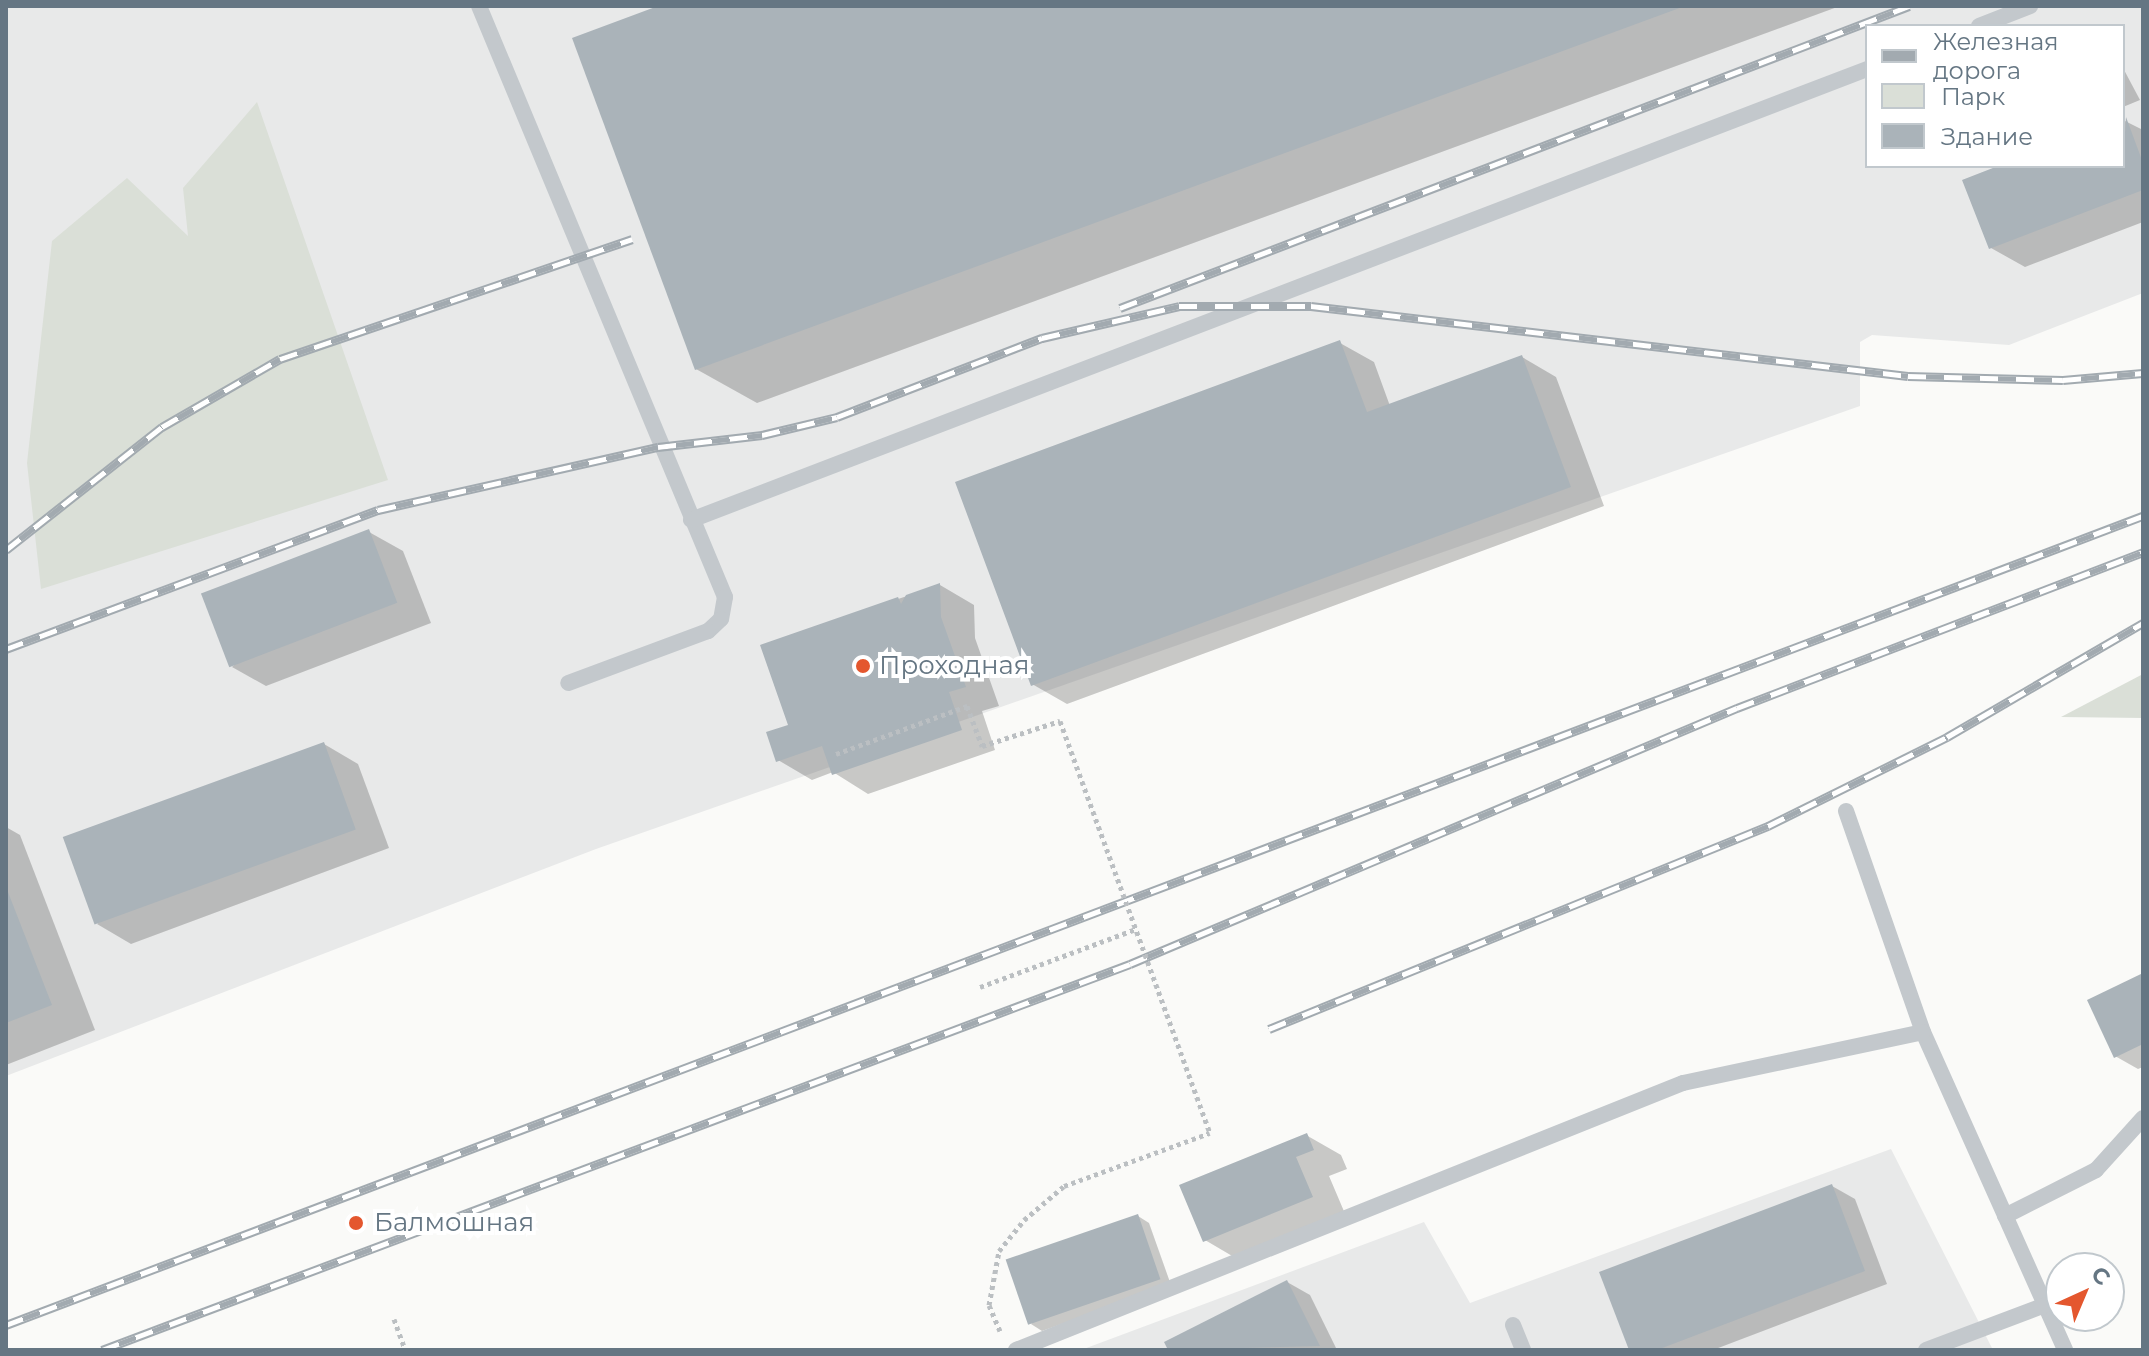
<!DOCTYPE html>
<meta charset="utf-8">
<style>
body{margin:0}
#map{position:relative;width:2149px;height:1356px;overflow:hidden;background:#fafaf8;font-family:Montserrat,sans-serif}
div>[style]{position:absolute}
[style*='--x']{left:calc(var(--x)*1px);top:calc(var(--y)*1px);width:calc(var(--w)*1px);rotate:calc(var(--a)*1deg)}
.built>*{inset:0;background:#e8e9e9}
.green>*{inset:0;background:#dadfd7}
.shadow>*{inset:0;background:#0003}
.building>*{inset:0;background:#aab3b9;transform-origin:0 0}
.path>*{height:5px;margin-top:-2.5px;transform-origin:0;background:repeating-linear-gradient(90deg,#bbbfc2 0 4px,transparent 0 8px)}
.lane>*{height:16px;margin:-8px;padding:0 8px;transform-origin:8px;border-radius:8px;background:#c3c8cc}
.rail>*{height:9px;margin-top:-4.5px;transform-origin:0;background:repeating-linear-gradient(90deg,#fff 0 18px,#a2aab0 0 36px);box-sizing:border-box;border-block:2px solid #a2aab0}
.path-bridge>*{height:5px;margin-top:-2.5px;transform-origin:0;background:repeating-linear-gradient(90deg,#bbbfc2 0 4px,transparent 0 8px)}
.dots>*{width:22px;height:22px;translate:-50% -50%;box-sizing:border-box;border:4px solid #fff;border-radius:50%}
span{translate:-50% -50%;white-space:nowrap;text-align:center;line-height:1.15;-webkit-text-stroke:8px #fff;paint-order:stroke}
.poi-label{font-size:26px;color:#657683}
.left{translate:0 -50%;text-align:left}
.frame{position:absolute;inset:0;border:8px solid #657683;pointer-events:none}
.legend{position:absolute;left:1865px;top:24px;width:260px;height:144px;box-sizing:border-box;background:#fff;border:2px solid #c1c8cd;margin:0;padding:10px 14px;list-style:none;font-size:24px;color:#657683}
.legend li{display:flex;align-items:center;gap:16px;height:40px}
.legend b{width:40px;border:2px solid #c1c8cd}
.north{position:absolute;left:2045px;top:1252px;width:80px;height:80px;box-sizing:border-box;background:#fff;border:2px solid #c1c8cd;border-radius:50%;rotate:44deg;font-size:22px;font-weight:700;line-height:32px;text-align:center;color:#657683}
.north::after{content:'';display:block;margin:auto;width:28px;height:36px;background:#e4572e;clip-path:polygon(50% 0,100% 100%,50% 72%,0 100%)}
</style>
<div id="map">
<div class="built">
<div style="clip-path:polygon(evenodd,6px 6px,2143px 6px,2143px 293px,2009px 345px,1872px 335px,1860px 342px,1860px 406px,596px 849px,6px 1076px,6px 6px,1867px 26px,2123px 26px,2123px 166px,1867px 166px,1867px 26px)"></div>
<div style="clip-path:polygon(1891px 1149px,1993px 1350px,1081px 1350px,1424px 1222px,1470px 1303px)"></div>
</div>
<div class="green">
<div style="clip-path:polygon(257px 102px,388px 480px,41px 589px,27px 463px,52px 241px,127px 178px,188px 236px,183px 188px)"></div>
<div style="clip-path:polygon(2143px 674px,2143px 718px,2061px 717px)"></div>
</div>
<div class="shadow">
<div style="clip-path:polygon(664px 6px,1840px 6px,757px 403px,696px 369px)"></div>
<div style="clip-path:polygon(2123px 68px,2140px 100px,2123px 107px)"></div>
<div style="clip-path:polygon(2123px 120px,2143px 130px,2143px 222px,2025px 267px,1991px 248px,2003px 166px,2123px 166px)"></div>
<div style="clip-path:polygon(1340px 343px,1374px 362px,1390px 406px,1522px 357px,1556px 377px,1604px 506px,1067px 704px,1032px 684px)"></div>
<div style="clip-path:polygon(369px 532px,403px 551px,431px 623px,266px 686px,232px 667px)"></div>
<div style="clip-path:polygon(940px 585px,974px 605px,975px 638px,999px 706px,982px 711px,995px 750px,868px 794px,833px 772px,812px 780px,778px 760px,790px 726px,898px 599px)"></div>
<div style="clip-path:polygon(324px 744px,358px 764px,389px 848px,131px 944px,97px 924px)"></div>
<div style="clip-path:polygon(6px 827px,20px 835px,95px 1030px,6px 1065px)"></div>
<div style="clip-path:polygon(2143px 975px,2143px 1067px,2138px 1069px,2115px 1056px)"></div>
<div style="clip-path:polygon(1306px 1135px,1341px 1155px,1347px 1169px,1329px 1176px,1346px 1216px,1239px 1260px,1205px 1240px)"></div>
<div style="clip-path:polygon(1832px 1186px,1855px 1199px,1887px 1284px,1713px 1350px,1631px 1350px)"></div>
<div style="clip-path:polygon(1138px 1216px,1149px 1223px,1171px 1285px,1042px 1331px,1031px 1324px)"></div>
<div style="clip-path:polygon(1287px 1282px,1310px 1295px,1337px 1350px,1170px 1350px,1167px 1343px)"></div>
</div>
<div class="building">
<div style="clip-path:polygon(658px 6px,1685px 6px,695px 370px,572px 38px)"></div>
<div style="clip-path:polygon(2126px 117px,2143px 163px,2143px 190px,1989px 249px,1962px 180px,1998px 166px,2123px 166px)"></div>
<div style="clip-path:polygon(1340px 340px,1367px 412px,1522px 355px,1571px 487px,1031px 686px,955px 482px)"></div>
<div style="left:369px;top:529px;width:79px;height:180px;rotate:69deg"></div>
<div style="clip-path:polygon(940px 583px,941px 617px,966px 687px,949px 692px,962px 730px,832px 775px,822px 746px,776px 762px,766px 732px,788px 725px,760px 645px,898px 597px,901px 604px,906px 595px)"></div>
<div style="left:324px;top:742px;width:93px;height:278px;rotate:70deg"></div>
<div style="clip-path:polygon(6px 887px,52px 1005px,6px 1023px)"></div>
<div style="clip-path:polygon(2143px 973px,2143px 1044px,2114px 1058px,2087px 1000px)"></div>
<div style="clip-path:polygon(1307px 1133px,1314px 1150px,1296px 1157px,1313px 1197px,1203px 1242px,1179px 1185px)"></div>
<div style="clip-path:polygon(1832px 1184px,1865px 1271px,1657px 1350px,1629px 1350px,1599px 1272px)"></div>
<div style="left:1138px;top:1214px;width:69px;height:140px;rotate:71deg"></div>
<div style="clip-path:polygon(1287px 1280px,1320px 1346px,1168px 1350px,1164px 1342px)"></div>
</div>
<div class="path">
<div style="--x:836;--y:754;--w:140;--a:-20.1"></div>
<div style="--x:967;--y:706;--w:43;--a:69.4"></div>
<div style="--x:982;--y:746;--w:82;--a:-17.8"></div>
<div style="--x:980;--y:987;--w:166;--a:-20.4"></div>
<div style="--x:394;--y:1319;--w:33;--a:70"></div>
<div style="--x:1000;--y:1331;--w:28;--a:-113"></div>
<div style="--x:989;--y:1305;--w:55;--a:-79.5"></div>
<div style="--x:999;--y:1251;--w:40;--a:-51"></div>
<div style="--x:1024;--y:1220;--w:52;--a:-40.4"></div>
<div style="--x:1064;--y:1186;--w:155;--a:-20"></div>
</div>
<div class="lane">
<div style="--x:479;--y:6;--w:640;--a:67.4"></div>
<div style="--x:725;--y:597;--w:22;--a:100"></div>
<div style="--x:721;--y:619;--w:18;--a:137"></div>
<div style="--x:708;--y:631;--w:149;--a:159.6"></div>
<div style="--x:1979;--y:26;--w:55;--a:-21.4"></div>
<div style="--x:691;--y:520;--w:1260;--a:-20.98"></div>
<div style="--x:1846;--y:811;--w:234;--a:70.8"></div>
<div style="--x:1923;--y:1032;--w:348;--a:65.9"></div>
<div style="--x:2005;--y:1216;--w:102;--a:-26.8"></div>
<div style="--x:2096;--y:1170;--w:70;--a:-47.9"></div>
<div style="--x:1513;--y:1325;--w:27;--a:68"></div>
<div style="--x:1016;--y:1350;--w:718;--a:-21.82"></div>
<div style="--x:1683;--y:1083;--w:245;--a:-12"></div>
<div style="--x:1926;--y:1350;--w:127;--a:-20.7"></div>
</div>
<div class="rail">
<div style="--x:1120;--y:308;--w:845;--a:-20.94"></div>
<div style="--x:6;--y:550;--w:199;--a:-38.3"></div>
<div style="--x:162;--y:427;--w:136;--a:-30"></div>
<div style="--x:280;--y:359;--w:372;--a:-18.8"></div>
<div style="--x:6;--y:649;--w:397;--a:-20.5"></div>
<div style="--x:378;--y:510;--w:287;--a:-12.7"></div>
<div style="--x:658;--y:447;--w:105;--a:-6.6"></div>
<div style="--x:762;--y:435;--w:77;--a:-13.5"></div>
<div style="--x:837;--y:417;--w:220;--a:-21.1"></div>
<div style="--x:1042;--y:338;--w:141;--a:-13.1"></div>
<div style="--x:1179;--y:306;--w:132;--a:0"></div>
<div style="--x:1311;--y:306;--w:601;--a:6.69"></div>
<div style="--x:1908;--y:376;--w:155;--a:1.5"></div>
<div style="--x:2063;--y:380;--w:80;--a:-5"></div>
<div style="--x:1269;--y:1029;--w:539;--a:-22.14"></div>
<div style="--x:1768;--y:826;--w:200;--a:-26.4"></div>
<div style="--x:1947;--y:737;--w:227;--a:-30.2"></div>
<div style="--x:6;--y:1325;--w:2285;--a:-20.74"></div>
<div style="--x:102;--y:1350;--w:1098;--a:-20.58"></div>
<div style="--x:1130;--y:964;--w:659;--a:-22.87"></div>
<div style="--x:1737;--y:708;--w:435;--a:-21"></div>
</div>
<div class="path-bridge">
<div style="--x:1060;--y:721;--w:438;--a:70"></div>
</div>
<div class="dots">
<div style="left:863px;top:666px;background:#e4572e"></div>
<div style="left:356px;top:1223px;background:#e4572e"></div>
</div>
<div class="poi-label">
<span class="left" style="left:879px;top:666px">Проходная</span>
<span class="left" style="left:374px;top:1223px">Балмошная</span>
</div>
<div class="frame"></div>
<ul class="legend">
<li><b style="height:10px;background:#a2aab0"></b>Железная дорога</li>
<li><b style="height:22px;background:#dadfd7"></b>Парк</li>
<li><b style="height:22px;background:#aab3b9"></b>Здание</li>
</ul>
<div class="north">С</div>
</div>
